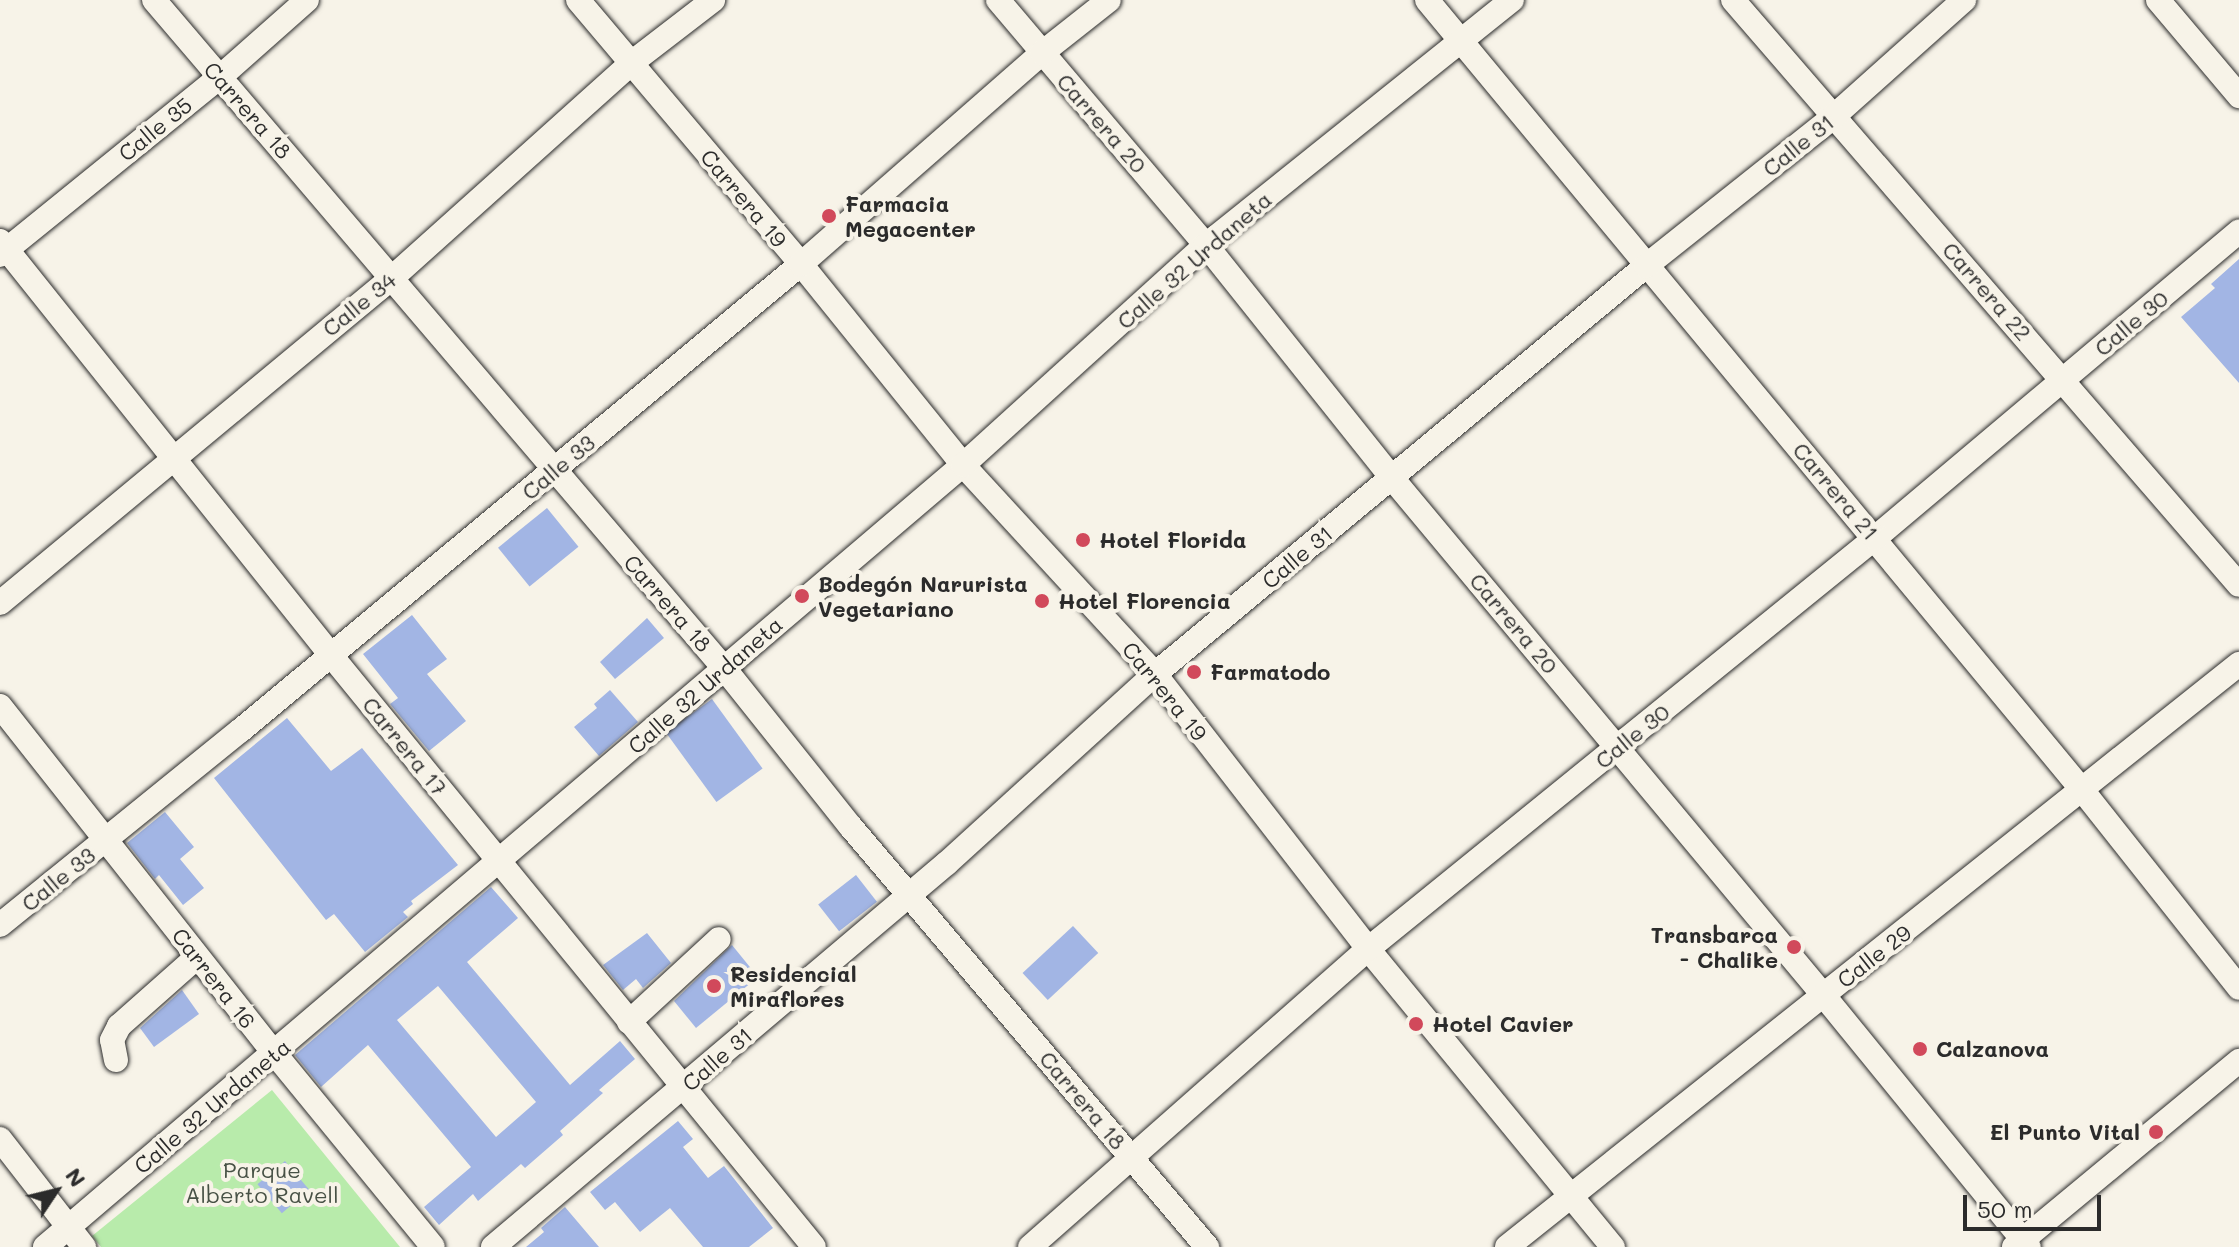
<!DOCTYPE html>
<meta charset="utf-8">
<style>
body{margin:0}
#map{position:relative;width:2239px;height:1247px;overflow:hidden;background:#f7f3e8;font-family:Mali,sans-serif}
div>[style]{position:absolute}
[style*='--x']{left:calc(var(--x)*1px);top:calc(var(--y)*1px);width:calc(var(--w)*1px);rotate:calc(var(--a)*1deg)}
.green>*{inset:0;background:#b8ebab}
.building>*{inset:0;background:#a2b5e4;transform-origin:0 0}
.roads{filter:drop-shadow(0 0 2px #2b2b2b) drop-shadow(0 0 2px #2b2b2b)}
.minor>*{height:24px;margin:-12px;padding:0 12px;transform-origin:12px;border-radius:12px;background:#f7f3e8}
.dots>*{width:22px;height:22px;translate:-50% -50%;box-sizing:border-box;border:4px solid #f7f3e8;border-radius:50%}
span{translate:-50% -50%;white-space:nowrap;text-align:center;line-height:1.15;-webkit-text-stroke:8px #f7f3e8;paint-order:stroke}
.street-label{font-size:22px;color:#2b2b2b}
.poi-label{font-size:22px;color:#2b2b2b;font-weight:700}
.left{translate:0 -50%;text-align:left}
.right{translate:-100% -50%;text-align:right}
.park-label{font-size:22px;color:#475145}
.north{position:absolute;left:16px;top:1151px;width:80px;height:80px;-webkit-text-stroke:6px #f7f3e8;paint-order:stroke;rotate:55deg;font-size:22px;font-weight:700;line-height:32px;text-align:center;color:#2b2b2b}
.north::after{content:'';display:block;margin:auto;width:28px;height:36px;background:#2b2b2b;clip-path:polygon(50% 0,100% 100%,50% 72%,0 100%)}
.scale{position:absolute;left:1963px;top:1195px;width:138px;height:36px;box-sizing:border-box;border:4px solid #2b2b2b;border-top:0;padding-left:10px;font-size:24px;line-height:28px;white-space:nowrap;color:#2b2b2b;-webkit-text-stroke:6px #f7f3e8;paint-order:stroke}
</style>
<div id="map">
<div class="green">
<div style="clip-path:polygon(272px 1090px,400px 1247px,101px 1247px,92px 1236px)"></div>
</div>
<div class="building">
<div style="clip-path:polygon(2239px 259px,2239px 383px,2181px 317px,2215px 288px,2211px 284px)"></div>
<div style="left:547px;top:508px;width:50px;height:63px;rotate:51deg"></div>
<div style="clip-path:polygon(412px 615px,447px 659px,427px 674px,466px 721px,429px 751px,390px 704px,398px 698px,363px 654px)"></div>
<div style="clip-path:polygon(647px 618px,664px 638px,615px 679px,600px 662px)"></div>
<div style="clip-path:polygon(610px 690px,638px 722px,599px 756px,574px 727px,597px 708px,594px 704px)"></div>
<div style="left:712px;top:699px;width:86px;height:57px;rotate:54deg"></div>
<div style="clip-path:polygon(287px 718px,331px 771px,362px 748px,458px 865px,411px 901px,413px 904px,403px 912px,408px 917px,365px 952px,334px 914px,326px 920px,214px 778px)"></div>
<div style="clip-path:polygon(165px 812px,194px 847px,180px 859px,204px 888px,183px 905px,159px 875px,155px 879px,127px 843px)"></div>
<div style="left:856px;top:875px;width:34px;height:48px;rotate:52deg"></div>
<div style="clip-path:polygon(evenodd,491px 887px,518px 918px,467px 962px,570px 1085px,620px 1041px,635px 1059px,599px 1090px,603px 1093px,560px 1131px,563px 1135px,525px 1168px,521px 1164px,478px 1201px,473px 1194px,439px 1225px,424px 1207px,471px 1167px,368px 1045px,321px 1087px,295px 1055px,491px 887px,438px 986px,536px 1102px,496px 1137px,397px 1020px,438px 986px)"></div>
<div style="left:1073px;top:926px;width:37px;height:69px;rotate:47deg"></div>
<div style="clip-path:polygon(647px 933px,671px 963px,643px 988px,636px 979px,623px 990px,603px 965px)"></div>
<div style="clip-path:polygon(732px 945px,758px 977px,696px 1028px,674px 1001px)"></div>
<div style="clip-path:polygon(182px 990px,199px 1014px,154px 1047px,140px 1028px)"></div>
<div style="clip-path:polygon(678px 1121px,693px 1139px,683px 1147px,708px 1178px,724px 1166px,773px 1228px,749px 1247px,703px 1247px,670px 1208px,640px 1232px,615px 1202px,605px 1210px,590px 1192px)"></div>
<div style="left:285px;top:1161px;width:38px;height:36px;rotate:50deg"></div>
<div style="clip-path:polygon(565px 1207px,599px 1247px,526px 1247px,544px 1232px,541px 1228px)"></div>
</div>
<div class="roads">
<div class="minor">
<div style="--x:154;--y:0;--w:878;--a:49.53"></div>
<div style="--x:724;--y:668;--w:203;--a:51.4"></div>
<div style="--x:851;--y:827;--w:551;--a:49.71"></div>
<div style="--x:578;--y:0;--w:346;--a:49.8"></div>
<div style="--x:801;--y:264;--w:258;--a:51.1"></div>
<div style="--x:963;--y:465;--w:284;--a:47.4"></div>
<div style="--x:1155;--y:674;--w:348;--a:52.2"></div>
<div style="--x:1368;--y:949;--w:386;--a:50.6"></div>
<div style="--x:998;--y:0;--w:321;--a:49.7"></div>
<div style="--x:1206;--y:245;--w:298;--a:51.4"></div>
<div style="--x:1392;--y:478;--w:674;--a:50.17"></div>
<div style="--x:1824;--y:996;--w:324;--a:50.8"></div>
<div style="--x:1427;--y:0;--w:1028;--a:50.33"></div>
<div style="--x:2083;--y:791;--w:251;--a:51.6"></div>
<div style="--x:1733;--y:0;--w:773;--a:49.14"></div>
<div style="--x:2158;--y:0;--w:126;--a:49.8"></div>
<div style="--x:0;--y:241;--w:529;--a:51.37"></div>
<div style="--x:330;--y:654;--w:765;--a:50.78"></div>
<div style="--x:0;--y:255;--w:283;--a:-39"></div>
<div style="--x:220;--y:77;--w:116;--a:-41.5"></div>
<div style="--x:0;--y:603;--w:511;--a:-39.68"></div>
<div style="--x:393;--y:277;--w:319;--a:-41.9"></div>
<div style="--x:630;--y:64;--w:105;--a:-37.6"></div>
<div style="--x:0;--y:706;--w:444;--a:51.7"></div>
<div style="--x:275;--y:1054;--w:249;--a:50.7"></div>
<div style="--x:0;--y:925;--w:310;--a:-39"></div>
<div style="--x:241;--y:730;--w:729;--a:-39.77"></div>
<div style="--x:801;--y:264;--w:320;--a:-41.2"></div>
<div style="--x:1042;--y:53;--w:85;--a:-38.3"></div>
<div style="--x:629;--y:1022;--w:122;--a:-42.7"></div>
<div style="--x:116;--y:1060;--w:20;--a:-101"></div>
<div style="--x:112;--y:1040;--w:16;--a:-63"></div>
<div style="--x:119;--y:1026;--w:104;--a:-41.5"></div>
<div style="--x:0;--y:1139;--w:137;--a:52.1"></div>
<div style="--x:45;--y:1247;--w:1206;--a:-40.43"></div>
<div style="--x:963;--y:465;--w:328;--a:-42.2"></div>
<div style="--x:1206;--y:245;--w:392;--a:-38.7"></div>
<div style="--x:493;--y:1247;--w:595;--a:-40.23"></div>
<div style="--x:947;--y:863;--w:281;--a:-42.3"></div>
<div style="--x:1155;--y:674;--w:638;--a:-39.73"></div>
<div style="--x:1646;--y:266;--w:239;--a:-38.5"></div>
<div style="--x:1833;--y:117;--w:176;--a:-41.8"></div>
<div style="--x:1030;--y:1247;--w:451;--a:-41.4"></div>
<div style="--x:1368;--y:949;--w:653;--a:-39.03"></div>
<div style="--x:1875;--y:538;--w:476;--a:-40.1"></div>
<div style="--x:1507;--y:1247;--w:936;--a:-38.54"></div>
<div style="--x:2014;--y:1247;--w:292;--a:-39.6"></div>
</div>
</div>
<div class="dots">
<div style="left:829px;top:216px;background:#d1495b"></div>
<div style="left:1083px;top:540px;background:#d1495b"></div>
<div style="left:802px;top:596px;background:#d1495b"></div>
<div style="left:1042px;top:601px;background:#d1495b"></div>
<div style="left:1194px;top:672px;background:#d1495b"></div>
<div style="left:1794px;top:947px;background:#d1495b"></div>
<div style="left:714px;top:986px;background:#d1495b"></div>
<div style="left:1416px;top:1024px;background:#d1495b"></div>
<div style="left:1920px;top:1049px;background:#d1495b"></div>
<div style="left:2156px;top:1132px;background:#d1495b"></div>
</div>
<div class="street-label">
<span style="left:248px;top:110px;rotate:49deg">Carrera 18</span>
<span style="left:1102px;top:123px;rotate:49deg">Carrera 20</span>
<span style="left:155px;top:129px;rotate:-39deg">Calle 35</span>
<span style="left:1798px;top:145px;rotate:-39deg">Calle 31</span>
<span style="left:744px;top:198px;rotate:50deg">Carrera 19</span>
<span style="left:1194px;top:260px;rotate:-41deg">Calle 32 Urdaneta</span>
<span style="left:1987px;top:291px;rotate:49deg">Carrera 22</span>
<span style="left:359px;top:304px;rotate:-39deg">Calle 34</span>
<span style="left:2131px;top:323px;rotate:-40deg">Calle 30</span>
<span style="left:558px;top:467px;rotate:-40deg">Calle 33</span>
<span style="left:1836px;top:491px;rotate:50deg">Carrera 21</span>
<span style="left:1297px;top:557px;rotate:-40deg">Calle 31</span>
<span style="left:668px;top:603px;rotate:49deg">Carrera 18</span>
<span style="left:1514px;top:623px;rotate:50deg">Carrera 20</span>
<span style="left:705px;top:685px;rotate:-41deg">Calle 32 Urdaneta</span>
<span style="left:1165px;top:691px;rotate:51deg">Carrera 19</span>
<span style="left:1632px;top:736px;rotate:-39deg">Calle 30</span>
<span style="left:405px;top:746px;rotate:51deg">Carrera 17</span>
<span style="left:58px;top:879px;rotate:-39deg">Calle 33</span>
<span style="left:1874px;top:956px;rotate:-38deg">Calle 29</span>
<span style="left:214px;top:978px;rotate:52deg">Carrera 16</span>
<span style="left:717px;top:1059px;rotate:-41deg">Calle 31</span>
<span style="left:1083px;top:1100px;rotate:50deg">Carrera 18</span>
<span style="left:212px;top:1106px;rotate:-40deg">Calle 32 Urdaneta</span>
</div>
<div class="poi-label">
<span class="left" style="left:845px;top:216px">Farmacia<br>Megacenter</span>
<span class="left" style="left:1099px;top:540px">Hotel Florida</span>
<span class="left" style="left:818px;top:596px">Bodegón Narurista<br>Vegetariano</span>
<span class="left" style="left:1058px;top:601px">Hotel Florencia</span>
<span class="left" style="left:1210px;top:672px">Farmatodo</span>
<span class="right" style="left:1778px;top:947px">Transbarca<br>- Chalike</span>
<span class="left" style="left:730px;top:986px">Residencial<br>Miraflores</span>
<span class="left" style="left:1432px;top:1024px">Hotel Cavier</span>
<span class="left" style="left:1936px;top:1049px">Calzanova</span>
<span class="right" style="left:2140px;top:1132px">El Punto Vital</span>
</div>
<div class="park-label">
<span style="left:262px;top:1182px">Parque<br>Alberto Ravell</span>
</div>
<div class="north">N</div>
<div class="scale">50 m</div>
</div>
